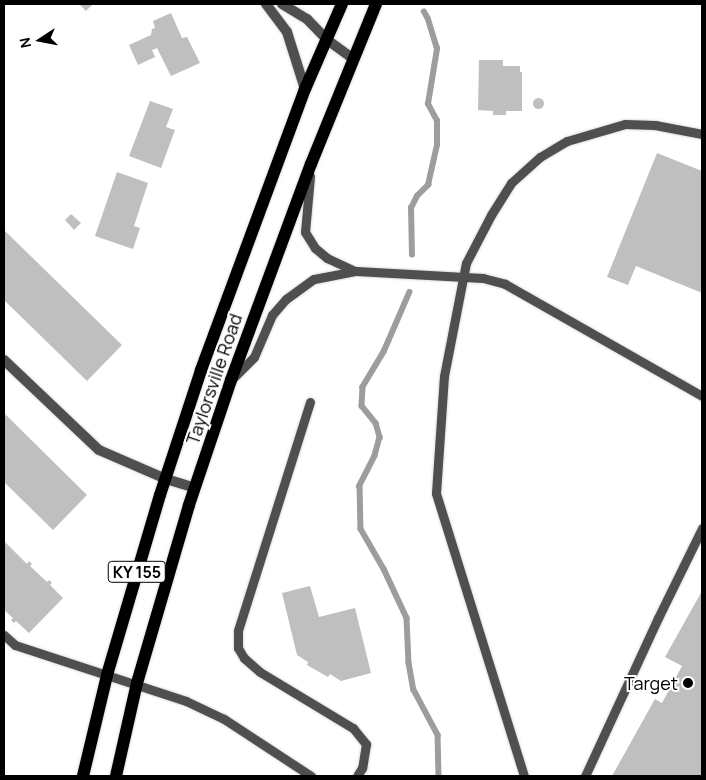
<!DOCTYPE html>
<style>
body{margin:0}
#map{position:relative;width:706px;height:780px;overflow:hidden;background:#fff;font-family:Manrope,sans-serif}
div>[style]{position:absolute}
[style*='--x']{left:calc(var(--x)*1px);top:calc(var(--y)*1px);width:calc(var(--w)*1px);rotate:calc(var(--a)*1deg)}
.stream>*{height:5.5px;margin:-2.75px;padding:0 2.75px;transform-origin:2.75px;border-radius:2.75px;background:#9d9d9d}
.building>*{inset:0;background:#bfbfbf}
.round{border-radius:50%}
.roads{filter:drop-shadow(0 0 1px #dbdbdb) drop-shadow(0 0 1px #dbdbdb)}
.lane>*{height:9px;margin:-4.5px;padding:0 4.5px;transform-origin:4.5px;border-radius:4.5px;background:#4f4f4f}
.street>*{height:10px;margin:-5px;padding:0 5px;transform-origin:5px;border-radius:5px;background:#4f4f4f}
.primary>*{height:12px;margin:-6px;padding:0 6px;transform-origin:6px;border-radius:6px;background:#000}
.dots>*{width:14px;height:14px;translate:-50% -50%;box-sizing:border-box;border:2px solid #fff;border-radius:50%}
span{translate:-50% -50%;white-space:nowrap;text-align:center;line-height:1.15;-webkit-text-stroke:4px #fff;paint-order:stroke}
.shield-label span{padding:1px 4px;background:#fff;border:1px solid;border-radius:4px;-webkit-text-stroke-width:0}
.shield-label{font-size:16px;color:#000;font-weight:700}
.street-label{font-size:18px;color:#000}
.poi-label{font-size:18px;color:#000}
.right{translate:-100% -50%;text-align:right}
.frame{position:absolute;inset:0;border:5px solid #000;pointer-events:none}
.north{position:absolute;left:15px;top:15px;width:50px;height:50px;-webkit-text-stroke:4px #fff;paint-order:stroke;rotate:259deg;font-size:14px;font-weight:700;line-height:20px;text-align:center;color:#000}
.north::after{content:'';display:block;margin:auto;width:18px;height:22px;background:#000;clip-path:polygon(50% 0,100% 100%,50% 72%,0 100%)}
</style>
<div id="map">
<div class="stream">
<div style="--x:412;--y:255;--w:47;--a:-91.2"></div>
<div style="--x:411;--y:208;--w:13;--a:-63"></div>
<div style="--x:417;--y:196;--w:16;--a:-45"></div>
<div style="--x:428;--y:185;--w:41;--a:-77.3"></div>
<div style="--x:437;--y:145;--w:24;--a:-90"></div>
<div style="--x:437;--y:121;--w:19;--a:-118"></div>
<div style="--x:428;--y:104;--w:56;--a:-80.7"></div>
<div style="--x:437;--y:49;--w:31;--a:-107"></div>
<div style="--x:428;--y:19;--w:8;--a:-120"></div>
<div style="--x:410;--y:292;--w:65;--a:113.4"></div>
<div style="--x:384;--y:352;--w:41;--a:121"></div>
<div style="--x:363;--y:387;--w:19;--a:93"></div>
<div style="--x:362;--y:406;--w:22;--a:51"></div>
<div style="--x:376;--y:423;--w:15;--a:74"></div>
<div style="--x:380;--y:437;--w:20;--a:105"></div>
<div style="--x:375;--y:456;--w:34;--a:117"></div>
<div style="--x:360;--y:486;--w:43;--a:88.7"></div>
<div style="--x:361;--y:529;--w:46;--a:60.1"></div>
<div style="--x:384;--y:569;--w:54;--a:64.9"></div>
<div style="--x:407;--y:618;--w:45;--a:87.5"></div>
<div style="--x:409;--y:663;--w:27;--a:80"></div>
<div style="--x:414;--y:690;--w:51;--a:61.9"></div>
<div style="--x:438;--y:735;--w:41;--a:88.6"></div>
</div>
<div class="building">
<div style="clip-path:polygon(79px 4px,93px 4px,86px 11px)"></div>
<div style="clip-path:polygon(171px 13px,182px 38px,187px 37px,200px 63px,171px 76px,157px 48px,152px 50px,155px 57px,138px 65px,129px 45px,151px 35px,152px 29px,155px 28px,153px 21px)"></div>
<div style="clip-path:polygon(479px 60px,503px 60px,503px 66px,520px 66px,520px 72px,522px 72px,522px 111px,506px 111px,506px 115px,493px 115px,493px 111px,478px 110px)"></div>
<div class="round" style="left:532.5px;top:97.5px;width:11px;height:11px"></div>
<div style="clip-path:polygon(150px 101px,173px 109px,166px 127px,175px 130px,161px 168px,129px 156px)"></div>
<div style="clip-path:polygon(657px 153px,702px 171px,702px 293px,636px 266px,628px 285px,607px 277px)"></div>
<div style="clip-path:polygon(117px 172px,148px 183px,134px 226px,140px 228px,133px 249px,95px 236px)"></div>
<div style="clip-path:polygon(71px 214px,81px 223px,74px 230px,65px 220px)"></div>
<div style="clip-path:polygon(4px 230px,122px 345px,87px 381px,4px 300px)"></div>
<div style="clip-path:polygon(4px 413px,87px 495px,53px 530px,4px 482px)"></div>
<div style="clip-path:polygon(4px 541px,27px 564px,29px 561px,32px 564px,30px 566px,47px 582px,49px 580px,52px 583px,50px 585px,63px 598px,29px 633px,16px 621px,14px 623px,11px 620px,13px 618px,4px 610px)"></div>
<div style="clip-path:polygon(310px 586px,319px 617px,355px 608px,371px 673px,341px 681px,330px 674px,328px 677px,307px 665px,308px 662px,297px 655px,282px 593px)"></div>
<div style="clip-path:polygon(702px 591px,702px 776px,612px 776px,655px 699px,662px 703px,682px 666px,665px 657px)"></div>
</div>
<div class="roads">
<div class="lane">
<div style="--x:310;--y:176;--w:56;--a:95.1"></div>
<div style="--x:305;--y:232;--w:19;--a:58"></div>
<div style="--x:315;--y:248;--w:16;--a:40"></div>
<div style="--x:327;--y:258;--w:29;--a:25"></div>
<div style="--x:234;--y:377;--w:28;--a:-45"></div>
<div style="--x:254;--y:357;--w:46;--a:-66.8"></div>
<div style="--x:272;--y:315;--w:21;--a:-49"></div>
<div style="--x:286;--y:299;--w:34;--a:-36"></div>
<div style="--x:314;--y:279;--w:43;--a:-10.8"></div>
<div style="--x:356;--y:271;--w:127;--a:3.2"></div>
<div style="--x:483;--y:278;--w:23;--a:15"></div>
<div style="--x:505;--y:284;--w:227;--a:29.6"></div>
<div style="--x:310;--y:402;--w:240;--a:107.5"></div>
<div style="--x:238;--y:631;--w:17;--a:90"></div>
<div style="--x:238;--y:648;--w:12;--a:59"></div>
<div style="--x:244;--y:658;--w:21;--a:41"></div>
<div style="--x:260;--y:672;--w:109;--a:31.1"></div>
<div style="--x:353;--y:728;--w:21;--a:51"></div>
<div style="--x:366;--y:744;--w:24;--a:99"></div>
<div style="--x:362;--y:768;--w:9;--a:122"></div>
<div style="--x:4;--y:635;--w:15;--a:42"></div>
<div style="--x:15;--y:645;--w:180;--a:18.1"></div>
<div style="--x:186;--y:701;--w:42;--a:25.3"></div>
<div style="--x:224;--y:719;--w:104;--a:33.2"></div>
<div style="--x:524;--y:776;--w:296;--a:-107.3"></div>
<div style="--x:436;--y:493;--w:117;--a:-86.1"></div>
<div style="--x:444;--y:376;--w:115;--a:-79"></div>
<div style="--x:466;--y:263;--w:54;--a:-62.5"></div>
<div style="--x:491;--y:215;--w:38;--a:-58"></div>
<div style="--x:511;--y:183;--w:39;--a:-42"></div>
<div style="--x:540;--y:157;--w:31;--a:-31"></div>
<div style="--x:567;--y:141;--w:60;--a:-16.3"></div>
<div style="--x:625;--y:124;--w:30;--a:2"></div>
<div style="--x:655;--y:125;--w:48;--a:10.8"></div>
<div style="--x:585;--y:776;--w:174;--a:-65.2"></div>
<div style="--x:658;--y:618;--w:100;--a:-63.9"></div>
</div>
<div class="street">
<div style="--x:266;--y:4;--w:35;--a:53"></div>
<div style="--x:287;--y:32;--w:60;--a:72.5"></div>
<div style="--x:282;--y:4;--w:29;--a:31"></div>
<div style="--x:307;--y:19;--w:28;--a:46"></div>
<div style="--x:326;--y:39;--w:34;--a:36"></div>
<div style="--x:4;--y:360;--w:131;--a:43.5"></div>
<div style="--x:99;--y:450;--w:73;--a:23.4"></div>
<div style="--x:166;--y:479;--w:30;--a:17"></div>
</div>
<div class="primary">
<div style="--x:83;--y:776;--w:104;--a:-76.6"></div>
<div style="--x:107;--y:675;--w:188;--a:-73.6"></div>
<div style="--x:160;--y:495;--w:132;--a:-71.8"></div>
<div style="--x:201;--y:370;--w:300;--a:-69.7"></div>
<div style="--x:305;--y:89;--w:93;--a:-66.5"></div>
<div style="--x:116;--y:776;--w:95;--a:-77.3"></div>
<div style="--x:137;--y:683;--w:185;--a:-73.7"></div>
<div style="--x:189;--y:505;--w:132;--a:-71.4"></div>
<div style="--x:231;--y:380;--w:230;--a:-69.7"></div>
<div style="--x:311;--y:164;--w:173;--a:-67.9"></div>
</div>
</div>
<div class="dots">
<div style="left:688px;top:683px;background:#000"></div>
</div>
<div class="shield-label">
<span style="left:137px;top:572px">KY 155</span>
</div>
<div class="street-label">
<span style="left:214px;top:379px;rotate:-71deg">Taylorsville Road</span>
</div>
<div class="poi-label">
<span class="right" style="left:678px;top:683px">Target</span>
</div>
<div class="frame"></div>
<div class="north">N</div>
</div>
